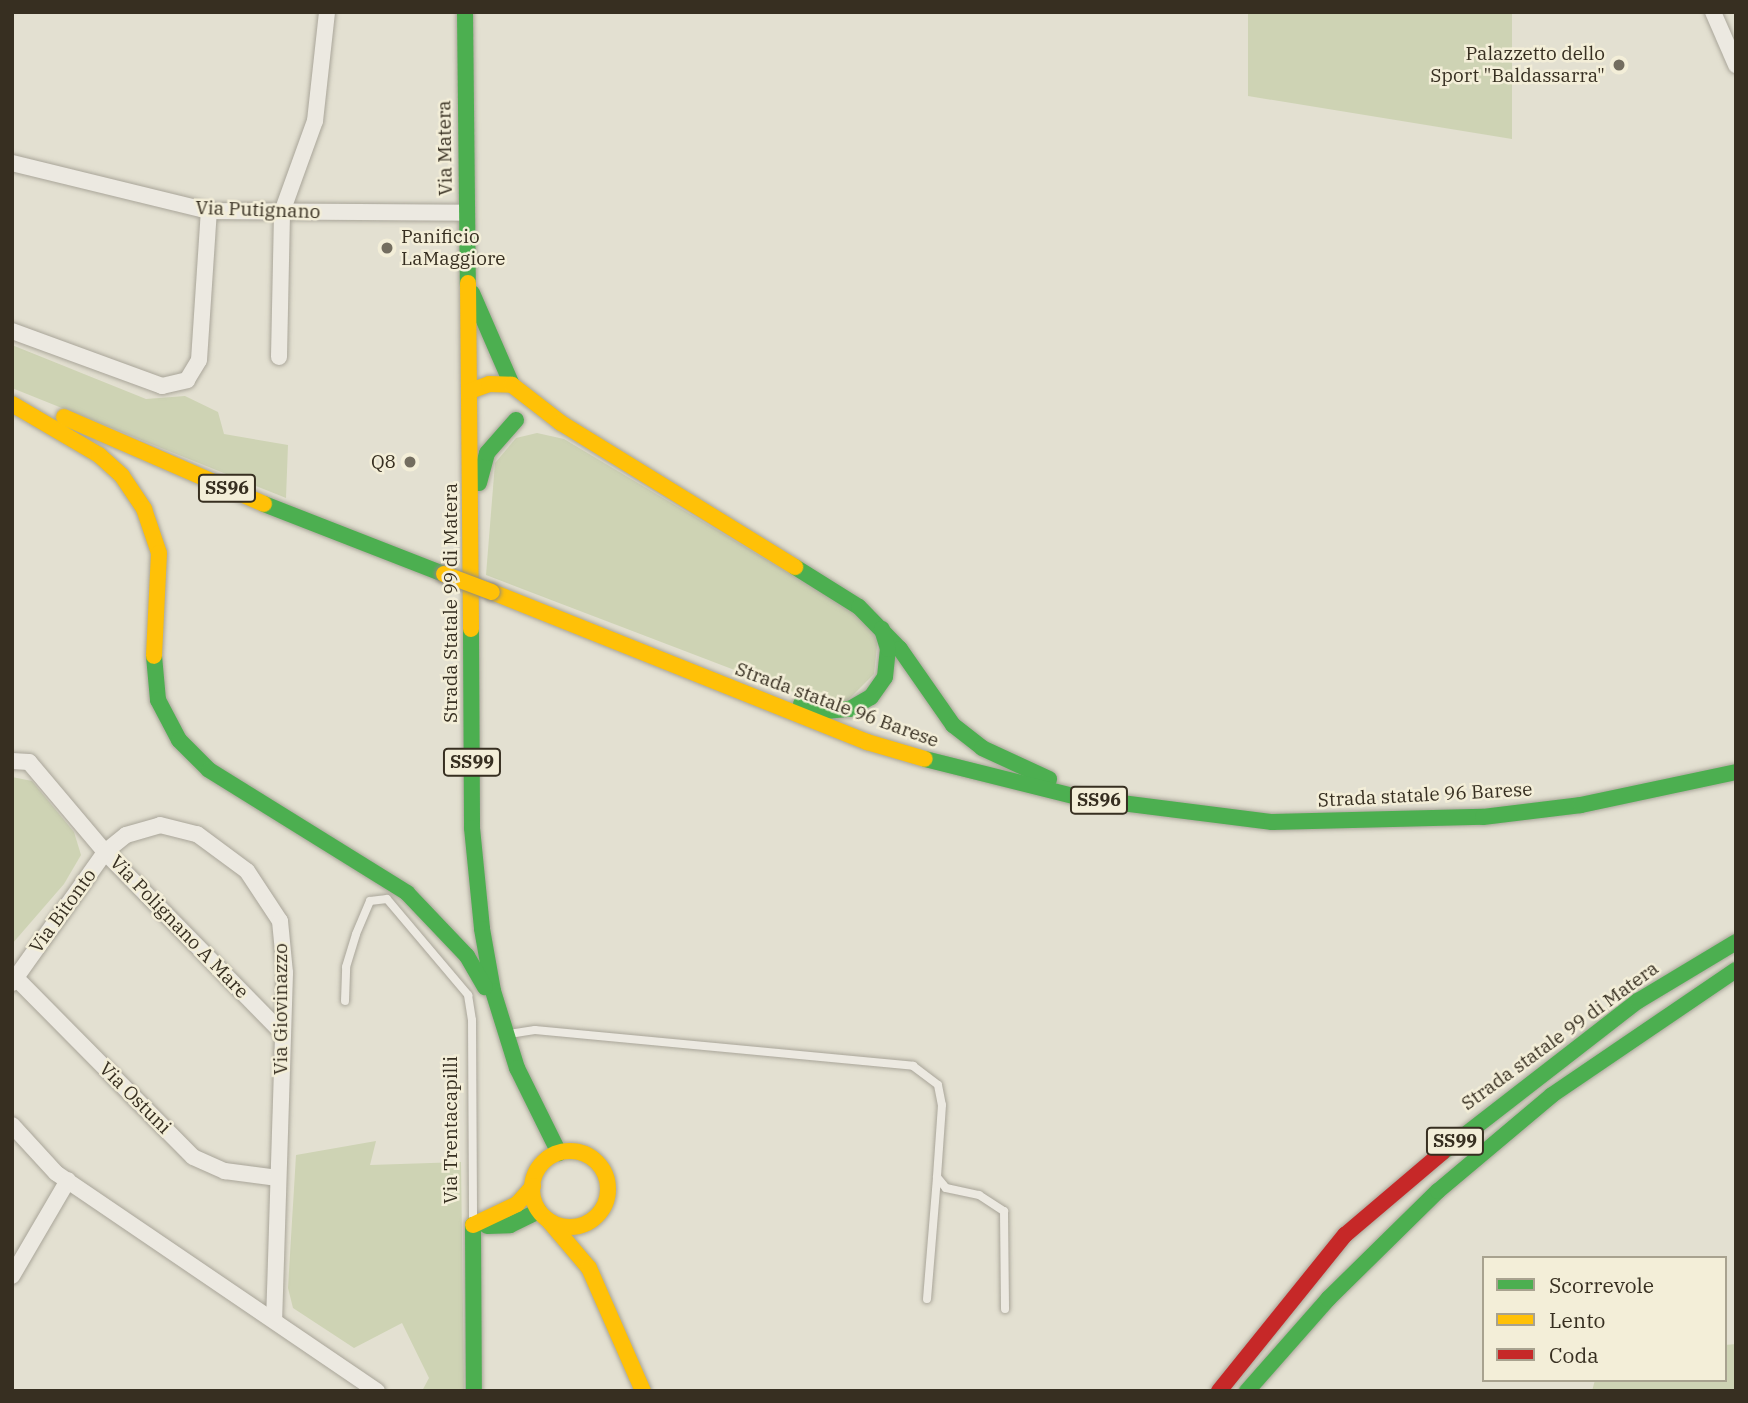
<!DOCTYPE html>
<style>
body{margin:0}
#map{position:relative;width:1748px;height:1403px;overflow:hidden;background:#e3e0d1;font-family:"IBM Plex Serif",serif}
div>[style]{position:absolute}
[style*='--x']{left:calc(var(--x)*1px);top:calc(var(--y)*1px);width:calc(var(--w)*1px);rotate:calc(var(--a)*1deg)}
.green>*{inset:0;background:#ced3b4}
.roads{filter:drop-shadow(0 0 2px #a9a599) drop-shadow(0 0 2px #a9a599)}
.lane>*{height:8px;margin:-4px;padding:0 4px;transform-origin:4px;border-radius:4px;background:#ece9e1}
.street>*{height:16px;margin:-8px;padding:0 8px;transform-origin:8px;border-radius:8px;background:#ece9e1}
.fast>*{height:16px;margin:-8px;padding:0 8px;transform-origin:8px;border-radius:8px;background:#4caf50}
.slow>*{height:16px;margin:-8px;padding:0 8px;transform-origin:8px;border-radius:8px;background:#ffc107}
.slow>.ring{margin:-8px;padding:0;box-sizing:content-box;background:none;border:16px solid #ffc107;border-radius:50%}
.jam>*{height:16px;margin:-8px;padding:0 8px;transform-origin:8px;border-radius:8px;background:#c62828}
.bridges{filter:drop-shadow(0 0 2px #8e8a80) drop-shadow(0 0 2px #8e8a80)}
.slow-bridge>*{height:16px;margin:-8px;padding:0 8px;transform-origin:8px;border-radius:8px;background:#ffc107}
.dots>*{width:19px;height:19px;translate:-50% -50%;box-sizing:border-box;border:4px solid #f3eed8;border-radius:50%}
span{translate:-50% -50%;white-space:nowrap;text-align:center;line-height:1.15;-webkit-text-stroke:5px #f3eed8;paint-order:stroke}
.shield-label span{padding:2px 5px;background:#f3eed8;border:2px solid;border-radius:5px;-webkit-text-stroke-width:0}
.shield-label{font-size:18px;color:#372f21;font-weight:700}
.poi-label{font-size:19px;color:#372f21}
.right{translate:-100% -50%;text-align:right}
.left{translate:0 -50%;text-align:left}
.street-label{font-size:19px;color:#372f21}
.frame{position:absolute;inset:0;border:14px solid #372f21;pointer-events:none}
.legend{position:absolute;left:1482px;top:1256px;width:245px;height:126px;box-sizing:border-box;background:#f3eed8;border:2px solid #a8a28f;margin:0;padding:9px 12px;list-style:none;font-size:21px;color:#372f21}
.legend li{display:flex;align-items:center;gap:14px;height:35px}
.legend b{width:35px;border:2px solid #a8a28f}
</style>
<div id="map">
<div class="green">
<div style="clip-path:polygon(1248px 12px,1512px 12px,1512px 139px,1248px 96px)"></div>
<div style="clip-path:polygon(12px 345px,146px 399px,185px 396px,218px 412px,224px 434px,288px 445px,286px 498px,12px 388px)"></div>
<div style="clip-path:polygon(537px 433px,564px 439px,866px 619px,878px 637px,874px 674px,847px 701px,818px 702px,486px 575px,495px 463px,516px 438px)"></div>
<div style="clip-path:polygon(12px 777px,32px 781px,74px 832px,81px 855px,64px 884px,12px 944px)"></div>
<div style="clip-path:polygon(376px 1141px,370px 1165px,461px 1162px,464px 1391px,422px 1391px,429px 1378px,402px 1323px,354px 1348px,293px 1308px,288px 1288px,296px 1155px)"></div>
<div style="clip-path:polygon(1736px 1344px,1736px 1391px,1592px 1391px,1595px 1380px,1725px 1380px,1725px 1345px)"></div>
</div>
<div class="roads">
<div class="lane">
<div style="--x:345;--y:1001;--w:34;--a:-88"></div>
<div style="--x:346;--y:967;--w:34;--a:-73"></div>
<div style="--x:356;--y:934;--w:36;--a:-67"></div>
<div style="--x:370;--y:901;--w:17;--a:-7"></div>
<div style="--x:387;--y:899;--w:126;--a:49.8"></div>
<div style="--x:468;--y:995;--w:25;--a:81"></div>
<div style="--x:472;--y:1020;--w:202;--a:89.7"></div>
<div style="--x:509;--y:1034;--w:26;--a:-9"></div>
<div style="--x:535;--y:1030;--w:380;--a:5.4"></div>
<div style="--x:913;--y:1066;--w:31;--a:37"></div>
<div style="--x:938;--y:1085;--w:20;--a:79"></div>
<div style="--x:942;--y:1105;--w:72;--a:94"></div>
<div style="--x:937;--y:1177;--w:14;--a:51"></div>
<div style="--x:946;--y:1188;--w:34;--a:12"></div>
<div style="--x:979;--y:1195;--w:30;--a:33"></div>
<div style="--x:1004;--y:1211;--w:98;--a:89.4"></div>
<div style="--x:927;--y:1299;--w:122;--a:-85.3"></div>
</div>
<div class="street">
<div style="--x:1713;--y:12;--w:58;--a:66.5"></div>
<div style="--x:12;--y:163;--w:203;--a:13.7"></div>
<div style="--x:209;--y:211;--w:258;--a:0.4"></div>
<div style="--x:12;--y:331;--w:160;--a:20.1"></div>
<div style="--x:162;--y:386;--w:26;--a:-13"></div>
<div style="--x:187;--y:380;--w:23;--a:-59"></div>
<div style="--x:199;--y:360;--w:149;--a:-86.2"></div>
<div style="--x:279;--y:357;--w:145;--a:-88.8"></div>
<div style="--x:282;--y:212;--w:97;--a:-70.1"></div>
<div style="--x:315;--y:121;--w:110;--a:-83.7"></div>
<div style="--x:12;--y:761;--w:17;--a:3"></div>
<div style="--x:29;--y:762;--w:118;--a:49.8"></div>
<div style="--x:105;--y:852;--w:253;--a:45.6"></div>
<div style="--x:15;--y:977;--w:253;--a:45.3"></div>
<div style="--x:193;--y:1157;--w:35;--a:24"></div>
<div style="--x:225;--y:1171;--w:53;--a:7.5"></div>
<div style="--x:12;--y:983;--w:161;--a:-54.6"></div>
<div style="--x:105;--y:852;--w:27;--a:-39"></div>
<div style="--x:126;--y:835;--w:35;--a:-16"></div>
<div style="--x:160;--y:825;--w:38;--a:14"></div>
<div style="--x:197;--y:834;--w:62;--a:36.5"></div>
<div style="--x:247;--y:871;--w:60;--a:56.6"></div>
<div style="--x:280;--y:921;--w:52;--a:84.5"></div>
<div style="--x:285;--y:973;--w:345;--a:91.8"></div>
<div style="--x:12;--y:1125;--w:65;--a:47.5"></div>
<div style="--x:56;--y:1173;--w:388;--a:34.2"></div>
<div style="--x:12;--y:1276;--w:111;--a:-59.7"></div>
</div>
<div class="fast">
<div style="--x:465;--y:12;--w:271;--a:89.4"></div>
<div style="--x:472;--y:293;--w:100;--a:66.5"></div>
<div style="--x:479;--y:483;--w:31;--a:-75"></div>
<div style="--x:487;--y:453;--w:44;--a:-48.7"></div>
<div style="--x:264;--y:504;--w:193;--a:21.3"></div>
<div style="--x:795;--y:567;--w:75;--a:32"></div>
<div style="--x:859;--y:607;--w:59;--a:45.7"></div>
<div style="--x:900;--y:649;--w:93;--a:55.1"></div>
<div style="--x:953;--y:725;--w:37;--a:38"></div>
<div style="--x:982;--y:748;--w:74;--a:24.8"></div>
<div style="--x:471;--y:629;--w:199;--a:89.7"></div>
<div style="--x:472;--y:828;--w:101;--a:84.3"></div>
<div style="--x:482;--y:929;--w:63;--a:79.9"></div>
<div style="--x:493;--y:991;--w:81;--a:72.7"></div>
<div style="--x:517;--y:1068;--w:95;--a:63.7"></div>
<div style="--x:154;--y:656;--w:44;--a:84.8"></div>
<div style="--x:158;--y:700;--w:45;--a:62.3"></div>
<div style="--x:179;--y:740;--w:42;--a:45"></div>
<div style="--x:209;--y:770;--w:233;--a:31.8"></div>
<div style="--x:407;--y:893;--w:87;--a:46.4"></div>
<div style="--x:467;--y:956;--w:36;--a:60"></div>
<div style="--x:801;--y:704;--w:25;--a:16"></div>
<div style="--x:825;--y:711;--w:25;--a:-5"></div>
<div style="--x:850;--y:709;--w:24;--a:-30"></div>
<div style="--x:871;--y:697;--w:24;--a:-55"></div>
<div style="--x:885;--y:677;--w:28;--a:-84"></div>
<div style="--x:888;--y:649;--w:21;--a:-107"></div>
<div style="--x:925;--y:759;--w:162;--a:14"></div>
<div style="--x:1082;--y:798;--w:192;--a:7.2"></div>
<div style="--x:1272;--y:822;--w:211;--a:-1.4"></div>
<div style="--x:1483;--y:817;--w:99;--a:-7"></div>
<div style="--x:1581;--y:805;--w:158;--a:-12"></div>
<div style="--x:1443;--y:1152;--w:247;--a:-37.8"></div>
<div style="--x:1638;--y:1001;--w:114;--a:-31"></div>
<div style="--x:473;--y:1225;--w:166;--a:89.7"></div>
<div style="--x:487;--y:1226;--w:23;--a:-2"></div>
<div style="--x:510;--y:1225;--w:32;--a:-26"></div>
<div style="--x:1247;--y:1391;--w:123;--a:-48.6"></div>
<div style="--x:1328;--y:1299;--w:154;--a:-44.5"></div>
<div style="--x:1438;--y:1191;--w:149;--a:-40.1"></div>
<div style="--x:1552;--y:1095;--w:222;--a:-34.2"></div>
</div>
<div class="slow">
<div style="--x:468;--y:283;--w:346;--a:89.5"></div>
<div style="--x:470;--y:391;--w:20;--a:-20"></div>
<div style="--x:489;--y:384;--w:23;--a:2"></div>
<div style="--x:512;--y:385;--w:62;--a:37.8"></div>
<div style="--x:561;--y:423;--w:275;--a:31.6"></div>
<div style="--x:12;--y:404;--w:101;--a:30.4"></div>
<div style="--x:99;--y:455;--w:31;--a:42"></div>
<div style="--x:122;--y:476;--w:40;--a:56"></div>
<div style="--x:144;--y:509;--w:46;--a:71.2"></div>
<div style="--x:159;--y:553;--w:103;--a:92.8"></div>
<div style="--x:64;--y:417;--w:218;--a:23.5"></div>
<div style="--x:492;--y:592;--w:404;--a:21.8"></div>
<div style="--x:867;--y:742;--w:60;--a:16.3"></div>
<div class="ring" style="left:532px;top:1151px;width:60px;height:60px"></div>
<div style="--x:549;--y:1221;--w:62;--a:49.6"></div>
<div style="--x:589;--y:1268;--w:134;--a:66.3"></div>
<div style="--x:473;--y:1225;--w:49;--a:-25.5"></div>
<div style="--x:517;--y:1204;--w:24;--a:-48"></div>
</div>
<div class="jam">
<div style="--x:1219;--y:1391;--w:201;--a:-51.1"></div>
<div style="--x:1345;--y:1235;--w:128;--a:-40.3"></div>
</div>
</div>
<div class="bridges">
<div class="slow-bridge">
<div style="--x:444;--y:574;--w:51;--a:20.6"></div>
</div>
</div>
<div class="dots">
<div style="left:1619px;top:65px;background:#736d5f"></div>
<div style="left:387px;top:248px;background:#736d5f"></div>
<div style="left:410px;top:462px;background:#736d5f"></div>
</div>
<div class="shield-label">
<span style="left:227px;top:488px">SS96</span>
<span style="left:472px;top:762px">SS99</span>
<span style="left:1099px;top:800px">SS96</span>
<span style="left:1455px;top:1141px">SS99</span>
</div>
<div class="poi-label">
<span class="right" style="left:1605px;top:65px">Palazzetto dello<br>Sport "Baldassarra"</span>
<span class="left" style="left:401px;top:248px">Panificio<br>LaMaggiore</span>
<span class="right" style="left:396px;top:462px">Q8</span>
</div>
<div class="street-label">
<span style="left:445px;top:148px;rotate:-91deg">Via Matera</span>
<span style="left:258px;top:210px;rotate:2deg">Via Putignano</span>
<span style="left:451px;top:603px;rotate:-90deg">Strada Statale 99 di Matera</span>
<span style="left:837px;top:705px;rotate:20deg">Strada statale 96 Barese</span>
<span style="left:1425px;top:795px;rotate:-3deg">Strada statale 96 Barese</span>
<span style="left:63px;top:911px;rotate:-54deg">Via Bitonto</span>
<span style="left:179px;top:927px;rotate:46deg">Via Polignano A Mare</span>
<span style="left:281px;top:1009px;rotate:-90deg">Via Giovinazzo</span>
<span style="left:1560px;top:1036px;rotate:-36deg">Strada statale 99 di Matera</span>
<span style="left:135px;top:1098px;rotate:45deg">Via Ostuni</span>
<span style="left:451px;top:1130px;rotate:-90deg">Via Trentacapilli</span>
</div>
<div class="frame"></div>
<ul class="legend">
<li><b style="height:9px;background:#4caf50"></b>Scorrevole</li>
<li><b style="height:9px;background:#ffc107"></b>Lento</li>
<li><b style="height:9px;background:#c62828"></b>Coda</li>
</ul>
</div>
